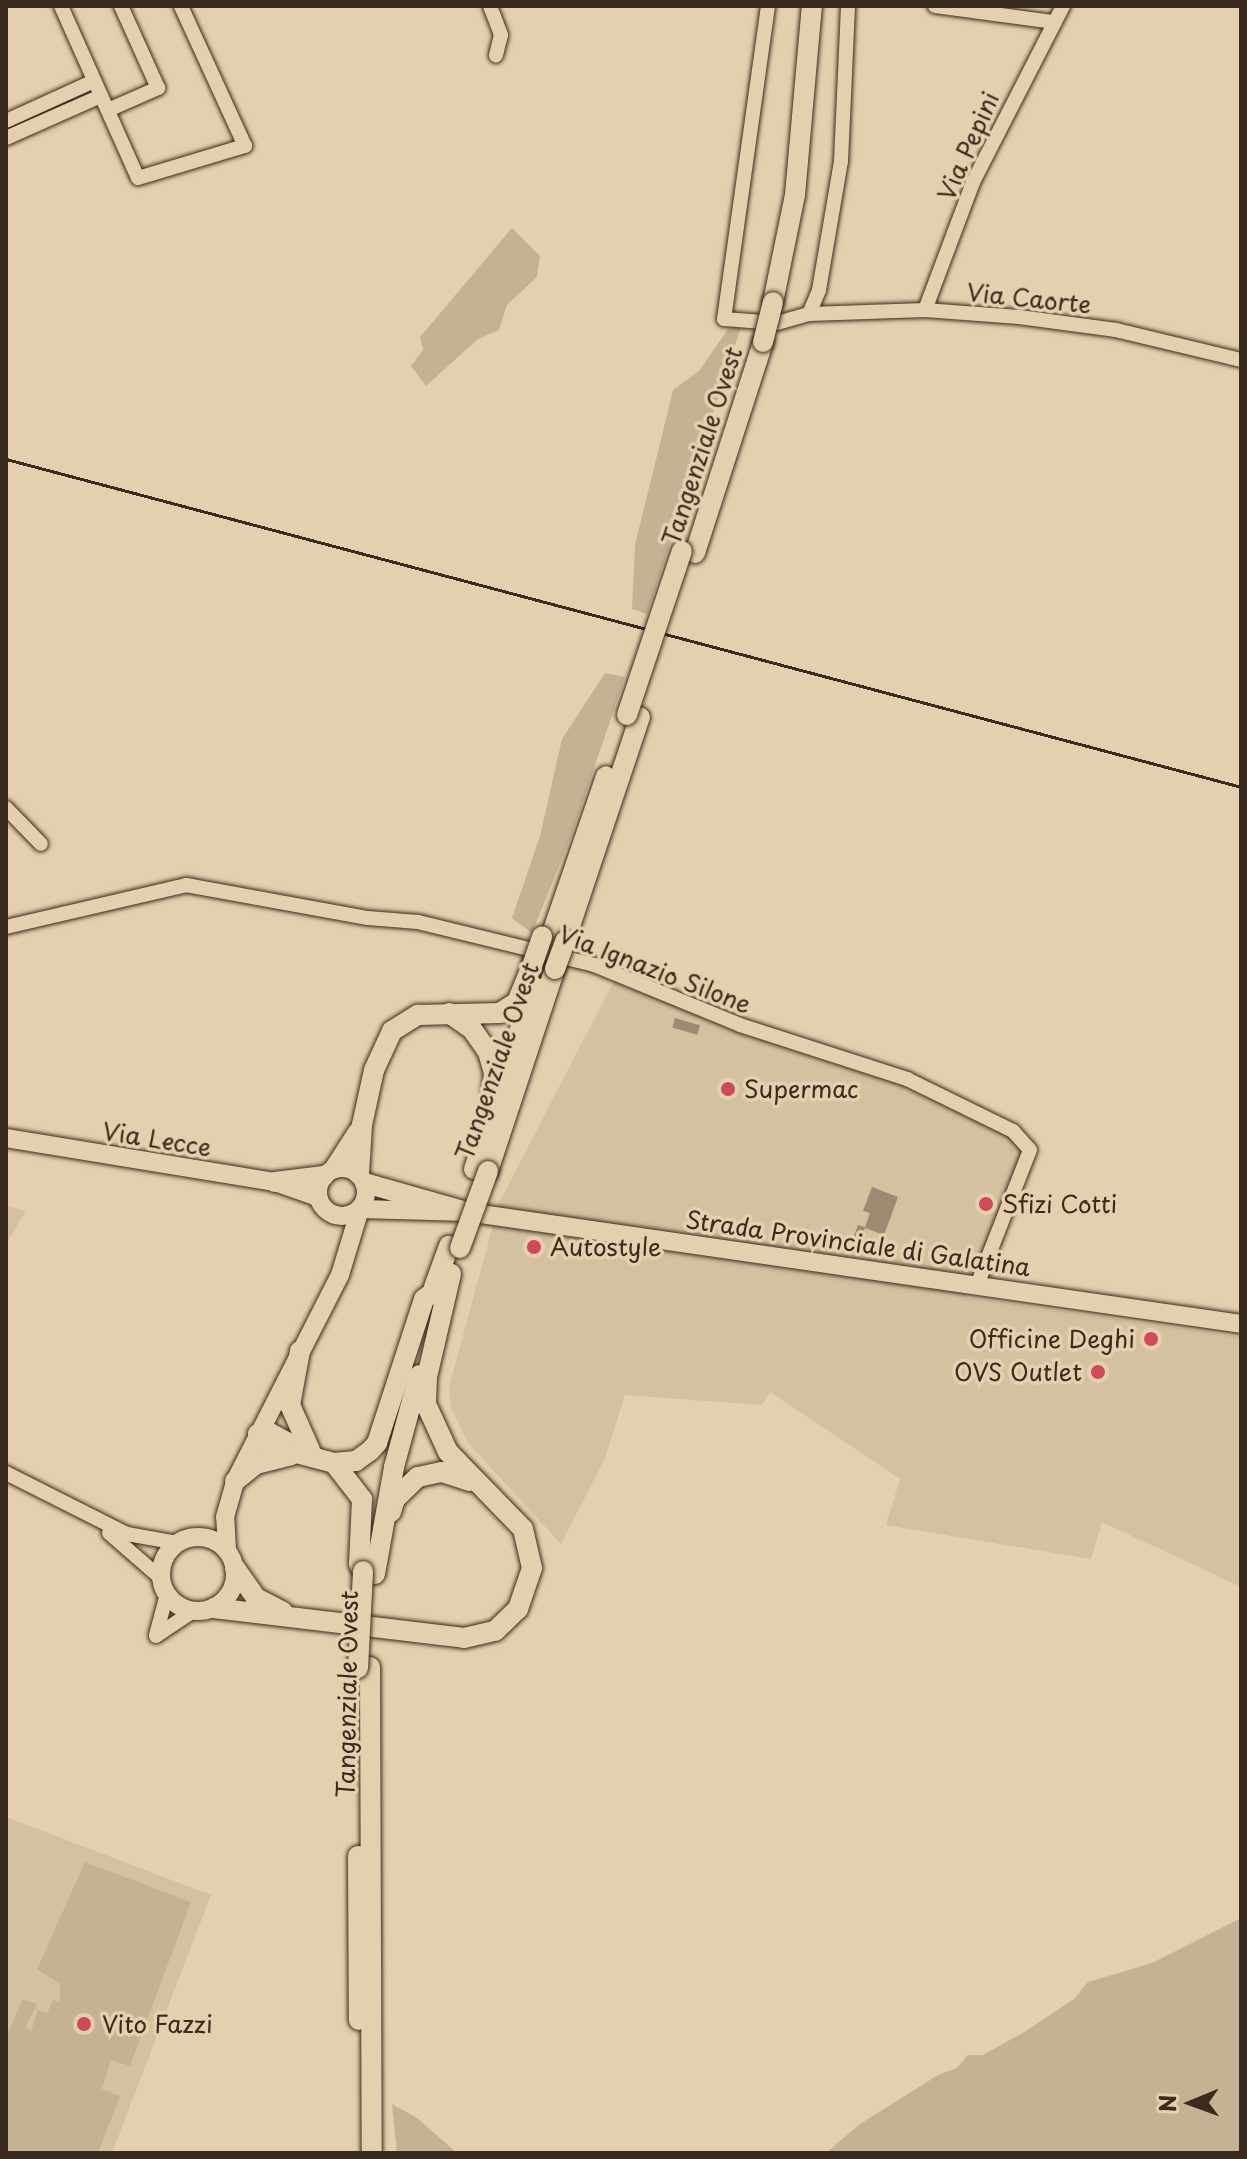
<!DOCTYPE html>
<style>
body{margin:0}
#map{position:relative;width:1247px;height:2159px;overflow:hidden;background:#e4d0ae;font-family:"Playpen Sans",sans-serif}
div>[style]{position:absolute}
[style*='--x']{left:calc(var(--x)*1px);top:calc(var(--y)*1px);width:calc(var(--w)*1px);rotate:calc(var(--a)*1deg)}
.built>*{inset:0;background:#d4c1a0}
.green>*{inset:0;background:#c5b294}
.water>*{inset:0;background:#9d8a72;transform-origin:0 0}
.roads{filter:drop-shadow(0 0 2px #3b2a1e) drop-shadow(0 0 2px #3b2a1e)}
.minor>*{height:14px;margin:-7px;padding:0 7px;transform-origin:7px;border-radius:7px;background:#e4d0ae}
.major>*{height:18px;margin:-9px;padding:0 9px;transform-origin:9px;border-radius:9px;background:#e4d0ae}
.major>.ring{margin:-9px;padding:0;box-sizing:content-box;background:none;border:18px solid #e4d0ae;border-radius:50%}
.highway>*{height:20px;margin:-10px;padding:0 10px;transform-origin:10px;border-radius:10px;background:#e4d0ae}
.rail>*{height:3px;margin:-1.5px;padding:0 1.5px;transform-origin:1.5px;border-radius:1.5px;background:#3b2a1e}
.bridges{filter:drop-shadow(0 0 2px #3b2a1e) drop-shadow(0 0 2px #3b2a1e)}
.highway-bridge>*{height:20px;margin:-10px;padding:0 10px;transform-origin:10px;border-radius:10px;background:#e4d0ae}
.dots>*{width:22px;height:22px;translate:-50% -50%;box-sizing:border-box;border:4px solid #e4d0ae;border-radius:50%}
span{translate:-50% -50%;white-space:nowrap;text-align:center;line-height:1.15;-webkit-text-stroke:7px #e4d0ae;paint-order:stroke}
.street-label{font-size:24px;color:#3b2a1e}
.poi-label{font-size:24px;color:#3b2a1e}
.left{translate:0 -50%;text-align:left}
.right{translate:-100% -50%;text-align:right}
.frame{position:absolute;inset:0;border:8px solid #3b2a1e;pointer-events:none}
.north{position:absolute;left:1151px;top:2063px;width:80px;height:80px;-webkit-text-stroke:6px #e4d0ae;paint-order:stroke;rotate:269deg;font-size:22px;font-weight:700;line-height:32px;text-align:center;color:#3b2a1e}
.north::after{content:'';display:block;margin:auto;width:28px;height:36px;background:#3b2a1e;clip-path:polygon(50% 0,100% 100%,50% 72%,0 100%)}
</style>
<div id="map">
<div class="built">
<div style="clip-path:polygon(615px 979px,735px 1031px,913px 1088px,1005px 1131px,1026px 1151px,1024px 1166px,966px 1297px,1241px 1337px,1241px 1587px,1102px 1522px,1091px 1559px,886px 1525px,900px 1479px,770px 1392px,762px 1405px,625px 1395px,605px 1458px,561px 1544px,468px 1443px,451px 1408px,449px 1387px,499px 1203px)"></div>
<div style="clip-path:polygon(6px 1206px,26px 1211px,6px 1244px)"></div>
<div style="clip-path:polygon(6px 1817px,211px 1895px,112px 2153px,6px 2153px)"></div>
</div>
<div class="green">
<div style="clip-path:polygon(512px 228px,540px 256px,537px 277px,507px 305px,499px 330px,478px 339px,426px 386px,411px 366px,423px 350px,420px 337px)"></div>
<div style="clip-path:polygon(742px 324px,647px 614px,632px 609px,635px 545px,673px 390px,699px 371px,728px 329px)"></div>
<div style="clip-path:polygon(605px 673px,625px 677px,570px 839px,532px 933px,512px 918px,540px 836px,562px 739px)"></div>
<div style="clip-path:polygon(85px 1862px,191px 1902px,130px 2066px,111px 2060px,102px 2089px,120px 2096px,98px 2153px,6px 2153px,6px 2037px,23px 1999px,37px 2004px,25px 2028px,31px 2031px,38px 2010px,47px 2014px,53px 2000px,60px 2002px,60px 1984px,37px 1969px)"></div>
<div style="clip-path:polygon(1241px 1918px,1241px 2153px,826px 2153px,860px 2124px,938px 2075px,957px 2068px,968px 2055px,983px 2055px,1026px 2031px,1074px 1999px,1088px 1982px,1152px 1963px)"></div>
<div style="clip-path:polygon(392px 2104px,417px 2118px,457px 2153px,397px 2153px)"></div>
</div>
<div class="water">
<div style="left:675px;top:1018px;width:26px;height:10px;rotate:16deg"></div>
<div style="clip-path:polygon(872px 1187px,898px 1197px,884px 1235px,865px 1228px,859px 1243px,852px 1241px,858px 1225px,865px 1227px,870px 1213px,863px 1211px)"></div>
</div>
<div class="roads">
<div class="minor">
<div style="--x:61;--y:6;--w:188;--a:65.9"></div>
<div style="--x:138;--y:178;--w:112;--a:-16.7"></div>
<div style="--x:245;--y:146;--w:154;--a:-114.6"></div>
<div style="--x:490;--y:6;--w:31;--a:69"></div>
<div style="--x:501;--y:35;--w:21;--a:104"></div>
<div style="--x:768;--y:6;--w:316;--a:98"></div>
<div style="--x:724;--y:319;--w:53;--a:4.3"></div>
<div style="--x:777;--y:323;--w:33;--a:-16"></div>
<div style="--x:809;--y:314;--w:26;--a:-67"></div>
<div style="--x:819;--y:290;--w:131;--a:-80.3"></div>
<div style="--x:841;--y:161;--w:155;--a:-87.4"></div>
<div style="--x:935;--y:6;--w:119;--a:7.7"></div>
<div style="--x:108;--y:110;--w:55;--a:-23.7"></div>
<div style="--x:158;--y:88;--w:90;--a:-114.3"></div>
<div style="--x:6;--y:121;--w:97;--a:-24.4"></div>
<div style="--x:6;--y:138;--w:104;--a:-23.9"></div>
<div style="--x:925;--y:310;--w:137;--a:-69.4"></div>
<div style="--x:973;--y:182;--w:198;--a:-62.9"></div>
<div style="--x:809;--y:314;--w:116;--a:-2"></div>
<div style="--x:925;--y:310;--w:94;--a:4.3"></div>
<div style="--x:1019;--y:317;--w:98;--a:7.6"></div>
<div style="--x:1116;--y:330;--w:129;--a:13.5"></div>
<div style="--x:6;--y:808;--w:50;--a:45.8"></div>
<div style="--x:6;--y:927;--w:185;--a:-13.1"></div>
<div style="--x:186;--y:885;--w:185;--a:10.3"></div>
<div style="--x:368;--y:918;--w:50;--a:4.6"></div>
<div style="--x:418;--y:922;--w:181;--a:13.7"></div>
<div style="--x:594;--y:965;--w:158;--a:22.3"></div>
<div style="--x:740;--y:1025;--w:176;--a:17.9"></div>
<div style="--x:907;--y:1079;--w:118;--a:26.1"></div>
<div style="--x:1013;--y:1131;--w:25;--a:48"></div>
<div style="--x:1030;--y:1150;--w:145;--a:111.4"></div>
<div style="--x:6;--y:1473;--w:136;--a:26.8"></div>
<div style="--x:127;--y:1534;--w:52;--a:10"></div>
<div style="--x:109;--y:1533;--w:70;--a:41"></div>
<div style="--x:156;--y:1635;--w:42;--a:-75"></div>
<div style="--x:156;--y:1636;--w:45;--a:-34"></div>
</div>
<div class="major">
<div style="--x:6;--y:1138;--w:273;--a:9.3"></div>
<div style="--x:275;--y:1182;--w:46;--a:19.2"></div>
<div class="ring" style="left:318px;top:1168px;width:30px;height:30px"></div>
<div class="ring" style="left:161px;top:1537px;width:56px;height:56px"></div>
<div style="--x:227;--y:1550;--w:33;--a:-93"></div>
<div style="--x:225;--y:1517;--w:37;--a:-74"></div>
<div style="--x:235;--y:1481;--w:231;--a:-63"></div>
<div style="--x:340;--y:1275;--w:69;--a:-73.1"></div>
<div style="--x:360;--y:1209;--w:107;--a:1.6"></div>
<div style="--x:467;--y:1212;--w:782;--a:8.23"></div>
</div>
<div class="highway">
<div style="--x:773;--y:302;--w:109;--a:-78.4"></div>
<div style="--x:795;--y:195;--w:190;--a:-84.9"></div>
<div style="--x:695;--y:553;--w:222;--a:-72.1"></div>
<div style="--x:550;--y:939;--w:172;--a:-71"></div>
<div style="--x:565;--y:941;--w:236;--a:-71.5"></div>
<div style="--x:449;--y:1013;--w:28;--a:35"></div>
<div style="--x:472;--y:1029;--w:28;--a:55"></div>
<div style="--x:488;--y:1052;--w:22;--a:74"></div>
<div style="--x:494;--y:1073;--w:18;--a:96"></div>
<div style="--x:335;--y:1168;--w:43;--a:-57.4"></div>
<div style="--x:474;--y:1169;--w:192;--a:-71.8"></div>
<div style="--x:488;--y:1171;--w:213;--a:-71.7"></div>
<div style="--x:359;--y:1174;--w:49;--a:-86.5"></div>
<div style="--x:362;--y:1125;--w:56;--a:-77.7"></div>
<div style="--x:374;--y:1070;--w:43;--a:-65.2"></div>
<div style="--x:392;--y:1031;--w:31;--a:-32"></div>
<div style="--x:418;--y:1015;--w:82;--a:-1.4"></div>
<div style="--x:500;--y:1013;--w:20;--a:-33"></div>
<div style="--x:517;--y:1002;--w:42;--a:-67.7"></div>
<div style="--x:275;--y:1182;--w:49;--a:-7"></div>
<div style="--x:365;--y:1183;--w:106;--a:15.9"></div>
<div style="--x:434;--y:1287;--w:44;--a:-69.9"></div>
<div style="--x:300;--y:1351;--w:55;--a:100.5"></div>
<div style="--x:290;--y:1405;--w:49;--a:66"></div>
<div style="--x:315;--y:1457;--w:51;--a:-151.9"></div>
<div style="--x:270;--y:1433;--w:12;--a:175"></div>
<div style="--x:258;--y:1434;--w:14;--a:54"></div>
<div style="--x:266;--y:1445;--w:70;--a:14.8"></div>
<div style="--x:334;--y:1463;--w:22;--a:-5"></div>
<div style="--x:356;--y:1461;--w:17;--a:-36"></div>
<div style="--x:370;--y:1451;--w:11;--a:-49"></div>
<div style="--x:377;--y:1443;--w:151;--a:-71.9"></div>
<div style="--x:424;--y:1299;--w:10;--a:-37"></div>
<div style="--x:334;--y:1463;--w:46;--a:52.1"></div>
<div style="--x:362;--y:1499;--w:65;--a:92.6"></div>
<div style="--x:359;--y:1564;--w:8;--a:60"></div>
<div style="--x:235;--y:1481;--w:27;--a:-39"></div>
<div style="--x:256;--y:1464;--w:36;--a:-14"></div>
<div style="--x:391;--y:1512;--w:14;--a:-73"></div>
<div style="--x:395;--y:1499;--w:32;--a:-44"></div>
<div style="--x:418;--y:1477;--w:25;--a:-12"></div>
<div style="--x:442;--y:1472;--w:29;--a:18"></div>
<div style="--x:235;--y:1568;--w:37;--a:55"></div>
<div style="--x:256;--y:1598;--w:30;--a:27"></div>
<div style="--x:375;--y:1574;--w:109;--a:-79.9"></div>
<div style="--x:394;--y:1467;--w:95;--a:-74.8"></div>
<div style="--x:214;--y:1608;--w:252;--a:6.8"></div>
<div style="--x:464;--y:1638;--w:32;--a:-13"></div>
<div style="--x:495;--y:1631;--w:32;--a:-44"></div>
<div style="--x:518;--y:1609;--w:43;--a:-71.1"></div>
<div style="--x:532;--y:1568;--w:40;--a:-103"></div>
<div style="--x:523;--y:1529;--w:107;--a:-134.2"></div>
<div style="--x:448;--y:1452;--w:53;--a:-114.6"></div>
<div style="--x:426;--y:1404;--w:27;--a:-88"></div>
<div style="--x:427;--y:1377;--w:106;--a:-76.9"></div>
<div style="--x:370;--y:1667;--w:486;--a:89.8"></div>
<div style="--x:358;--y:1856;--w:164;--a:89.7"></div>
</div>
</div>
<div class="rail">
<div style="--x:6;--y:459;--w:1278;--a:14.87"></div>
</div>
<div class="bridges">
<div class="highway-bridge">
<div style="--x:763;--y:342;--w:41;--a:-76"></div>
<div style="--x:627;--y:715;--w:173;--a:-71.5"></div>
<div style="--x:533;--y:963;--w:28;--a:-71"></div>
<div style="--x:555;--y:969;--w:30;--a:-70"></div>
<div style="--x:460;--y:1248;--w:82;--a:-70"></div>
<div style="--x:358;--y:1668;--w:97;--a:-87"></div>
</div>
</div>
<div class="dots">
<div style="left:728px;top:1089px;background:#d1495b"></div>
<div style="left:986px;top:1204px;background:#d1495b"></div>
<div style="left:534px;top:1247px;background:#d1495b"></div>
<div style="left:1151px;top:1339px;background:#d1495b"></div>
<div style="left:1098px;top:1372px;background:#d1495b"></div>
<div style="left:84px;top:2024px;background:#d1495b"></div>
</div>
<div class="street-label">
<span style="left:968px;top:146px;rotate:-66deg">Via Pepini</span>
<span style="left:1029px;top:298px;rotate:6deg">Via Caorte</span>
<span style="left:702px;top:446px;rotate:-72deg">Tangenziale Ovest</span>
<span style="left:655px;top:969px;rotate:21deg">Via Ignazio Silone</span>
<span style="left:497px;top:1061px;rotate:-71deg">Tangenziale Ovest</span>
<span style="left:157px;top:1139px;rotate:9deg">Via Lecce</span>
<span style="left:858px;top:1243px;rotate:8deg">Strada Provinciale di Galatina</span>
<span style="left:347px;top:1694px;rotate:-89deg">Tangenziale Ovest</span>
</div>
<div class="poi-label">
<span class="left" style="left:744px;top:1089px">Supermac</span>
<span class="left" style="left:1002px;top:1204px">Sfizi Cotti</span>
<span class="left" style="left:550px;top:1247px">Autostyle</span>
<span class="right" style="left:1135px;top:1339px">Officine Deghi</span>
<span class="right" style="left:1082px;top:1372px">OVS Outlet</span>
<span class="left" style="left:102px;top:2024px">Vito Fazzi</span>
</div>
<div class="frame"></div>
<div class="north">N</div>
</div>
